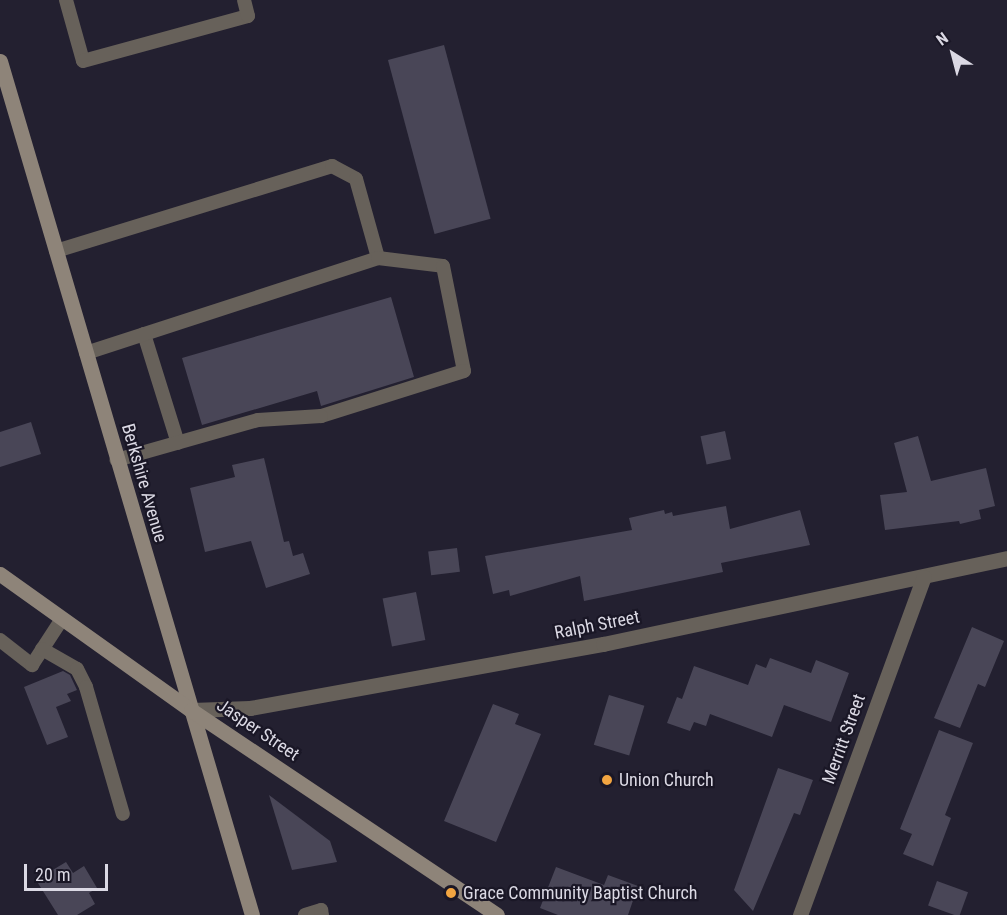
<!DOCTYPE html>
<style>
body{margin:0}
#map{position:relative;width:1007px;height:915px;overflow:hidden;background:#232030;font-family:"Roboto Condensed",sans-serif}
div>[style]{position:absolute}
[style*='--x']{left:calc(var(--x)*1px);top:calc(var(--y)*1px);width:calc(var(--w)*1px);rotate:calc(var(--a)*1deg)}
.building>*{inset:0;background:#494657;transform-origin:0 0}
.service>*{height:14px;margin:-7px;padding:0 7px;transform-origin:7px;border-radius:7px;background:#67615a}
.minor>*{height:15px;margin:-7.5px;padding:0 7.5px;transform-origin:7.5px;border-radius:7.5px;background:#67615a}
.secondary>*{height:15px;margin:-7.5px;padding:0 7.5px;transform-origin:7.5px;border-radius:7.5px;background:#8e8479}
.dots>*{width:16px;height:16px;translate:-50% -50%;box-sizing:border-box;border:3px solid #1a1726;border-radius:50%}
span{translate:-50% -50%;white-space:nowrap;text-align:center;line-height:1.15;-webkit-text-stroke:4.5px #1a1726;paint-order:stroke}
.street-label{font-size:18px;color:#dbd9e4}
.poi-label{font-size:18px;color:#dbd9e4}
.left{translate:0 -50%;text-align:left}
.north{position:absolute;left:923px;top:24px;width:60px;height:60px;-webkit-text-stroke:4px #1a1726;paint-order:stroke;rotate:324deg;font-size:16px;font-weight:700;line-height:24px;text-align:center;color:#dbd9e4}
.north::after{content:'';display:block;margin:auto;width:21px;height:27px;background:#dbd9e4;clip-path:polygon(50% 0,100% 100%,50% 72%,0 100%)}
.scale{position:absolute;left:24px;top:864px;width:84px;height:27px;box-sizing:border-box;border:3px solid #dbd9e4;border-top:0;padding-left:8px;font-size:18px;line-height:21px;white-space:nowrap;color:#dbd9e4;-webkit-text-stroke:4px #1a1726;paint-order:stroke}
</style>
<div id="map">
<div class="building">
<div style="left:444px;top:45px;width:180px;height:58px;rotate:75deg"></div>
<div style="clip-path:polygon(391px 297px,414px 377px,321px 406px,317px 391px,202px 425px,182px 358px)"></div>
<div style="clip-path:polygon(31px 422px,41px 454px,0 467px,0 432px)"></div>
<div style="left:725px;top:431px;width:29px;height:25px;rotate:78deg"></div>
<div style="clip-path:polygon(918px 436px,931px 481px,986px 468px,995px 506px,979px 510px,981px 519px,960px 524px,959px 521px,885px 530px,880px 495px,907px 492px,894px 443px)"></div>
<div style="clip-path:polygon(264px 458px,284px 542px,289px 541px,293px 556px,303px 553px,310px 574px,266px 588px,251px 541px,205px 552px,190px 488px,235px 477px,232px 465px)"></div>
<div style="clip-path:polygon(726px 506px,730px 529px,800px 510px,810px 545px,721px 563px,723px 572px,584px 601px,580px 576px,510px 596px,509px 590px,493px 594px,485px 556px,632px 530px,629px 518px,664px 510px,665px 514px,672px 512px,673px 516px)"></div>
<div style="left:457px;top:548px;width:24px;height:29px;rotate:83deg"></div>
<div style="left:416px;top:592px;width:49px;height:34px;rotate:79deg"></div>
<div style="clip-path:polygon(972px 627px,1004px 641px,985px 687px,978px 684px,960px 728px,934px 718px)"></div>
<div style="clip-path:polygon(770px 658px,811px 673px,816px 660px,849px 673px,831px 722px,784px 705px,772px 737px,710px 714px,706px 726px,694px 722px,690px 731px,667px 723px,677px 697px,682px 699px,694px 666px,748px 685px,756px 664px,766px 668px)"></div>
<div style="clip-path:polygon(63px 671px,70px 675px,77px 690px,67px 694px,71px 701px,56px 707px,68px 737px,47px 745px,24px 687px)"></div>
<div style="left:609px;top:695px;width:37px;height:52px;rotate:17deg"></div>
<div style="clip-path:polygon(493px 704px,519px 714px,515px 724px,541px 734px,496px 842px,444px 821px)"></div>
<div style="clip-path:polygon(939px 730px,973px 743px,945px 815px,951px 818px,933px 866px,903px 854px,912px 834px,900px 829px)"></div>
<div style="clip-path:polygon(778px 768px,813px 780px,800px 815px,794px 813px,753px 911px,734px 890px)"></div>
<div style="clip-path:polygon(269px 795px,330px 841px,337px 862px,292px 870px)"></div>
<div style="clip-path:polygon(66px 862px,73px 873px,84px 866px,97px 888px,89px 893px,95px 904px,77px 915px,58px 915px,36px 880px)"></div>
<div style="clip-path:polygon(556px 867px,604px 885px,608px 875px,638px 886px,628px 915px,558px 915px,540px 908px)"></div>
<div style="left:937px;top:881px;width:33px;height:26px;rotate:20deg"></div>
</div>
<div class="service">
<div style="--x:66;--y:0;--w:63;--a:74.4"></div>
<div style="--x:83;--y:61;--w:171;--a:-15.3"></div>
<div style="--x:248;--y:16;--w:16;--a:-104"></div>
<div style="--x:56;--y:251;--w:289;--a:-17.1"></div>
<div style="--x:332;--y:166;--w:27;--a:28"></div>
<div style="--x:356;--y:179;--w:82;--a:74.4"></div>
<div style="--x:144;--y:334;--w:114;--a:72.7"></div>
<div style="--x:86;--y:353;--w:307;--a:-18"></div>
<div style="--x:378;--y:258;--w:65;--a:7"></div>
<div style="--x:443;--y:266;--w:107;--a:78.7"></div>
<div style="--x:464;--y:371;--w:150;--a:162.5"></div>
<div style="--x:321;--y:416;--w:63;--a:176.4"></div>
<div style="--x:258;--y:420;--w:147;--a:164.2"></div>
<div style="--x:0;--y:640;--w:41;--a:38"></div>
<div style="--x:32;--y:665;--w:55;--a:-56.9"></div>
<div style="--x:42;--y:649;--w:40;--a:29.7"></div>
<div style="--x:77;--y:669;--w:20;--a:63"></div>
<div style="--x:86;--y:687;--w:132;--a:73.8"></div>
<div style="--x:305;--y:915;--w:17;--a:-17"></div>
<div style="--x:321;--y:910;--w:5;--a:79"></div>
</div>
<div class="minor">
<div style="--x:191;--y:710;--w:59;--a:-1.9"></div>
<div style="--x:250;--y:708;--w:359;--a:-10.3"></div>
<div style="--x:603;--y:644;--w:413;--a:-12"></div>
<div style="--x:800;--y:915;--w:360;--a:-69.9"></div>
</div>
<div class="secondary">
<div style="--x:0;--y:61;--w:890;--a:73.56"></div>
<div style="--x:0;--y:574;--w:234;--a:35.5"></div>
<div style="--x:191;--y:710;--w:368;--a:33.8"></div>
</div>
<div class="dots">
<div style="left:607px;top:780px;background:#f2a541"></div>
<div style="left:451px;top:893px;background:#f2a541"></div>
</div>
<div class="street-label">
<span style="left:144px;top:483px;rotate:74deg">Berkshire Avenue</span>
<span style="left:597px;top:625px;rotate:-11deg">Ralph Street</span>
<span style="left:258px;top:730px;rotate:34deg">Jasper Street</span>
<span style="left:844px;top:739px;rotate:-70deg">Merritt Street</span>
</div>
<div class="poi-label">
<span class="left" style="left:619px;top:780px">Union Church</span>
<span class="left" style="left:463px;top:893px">Grace Community Baptist Church</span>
</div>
<div class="north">N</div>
<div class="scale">20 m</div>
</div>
